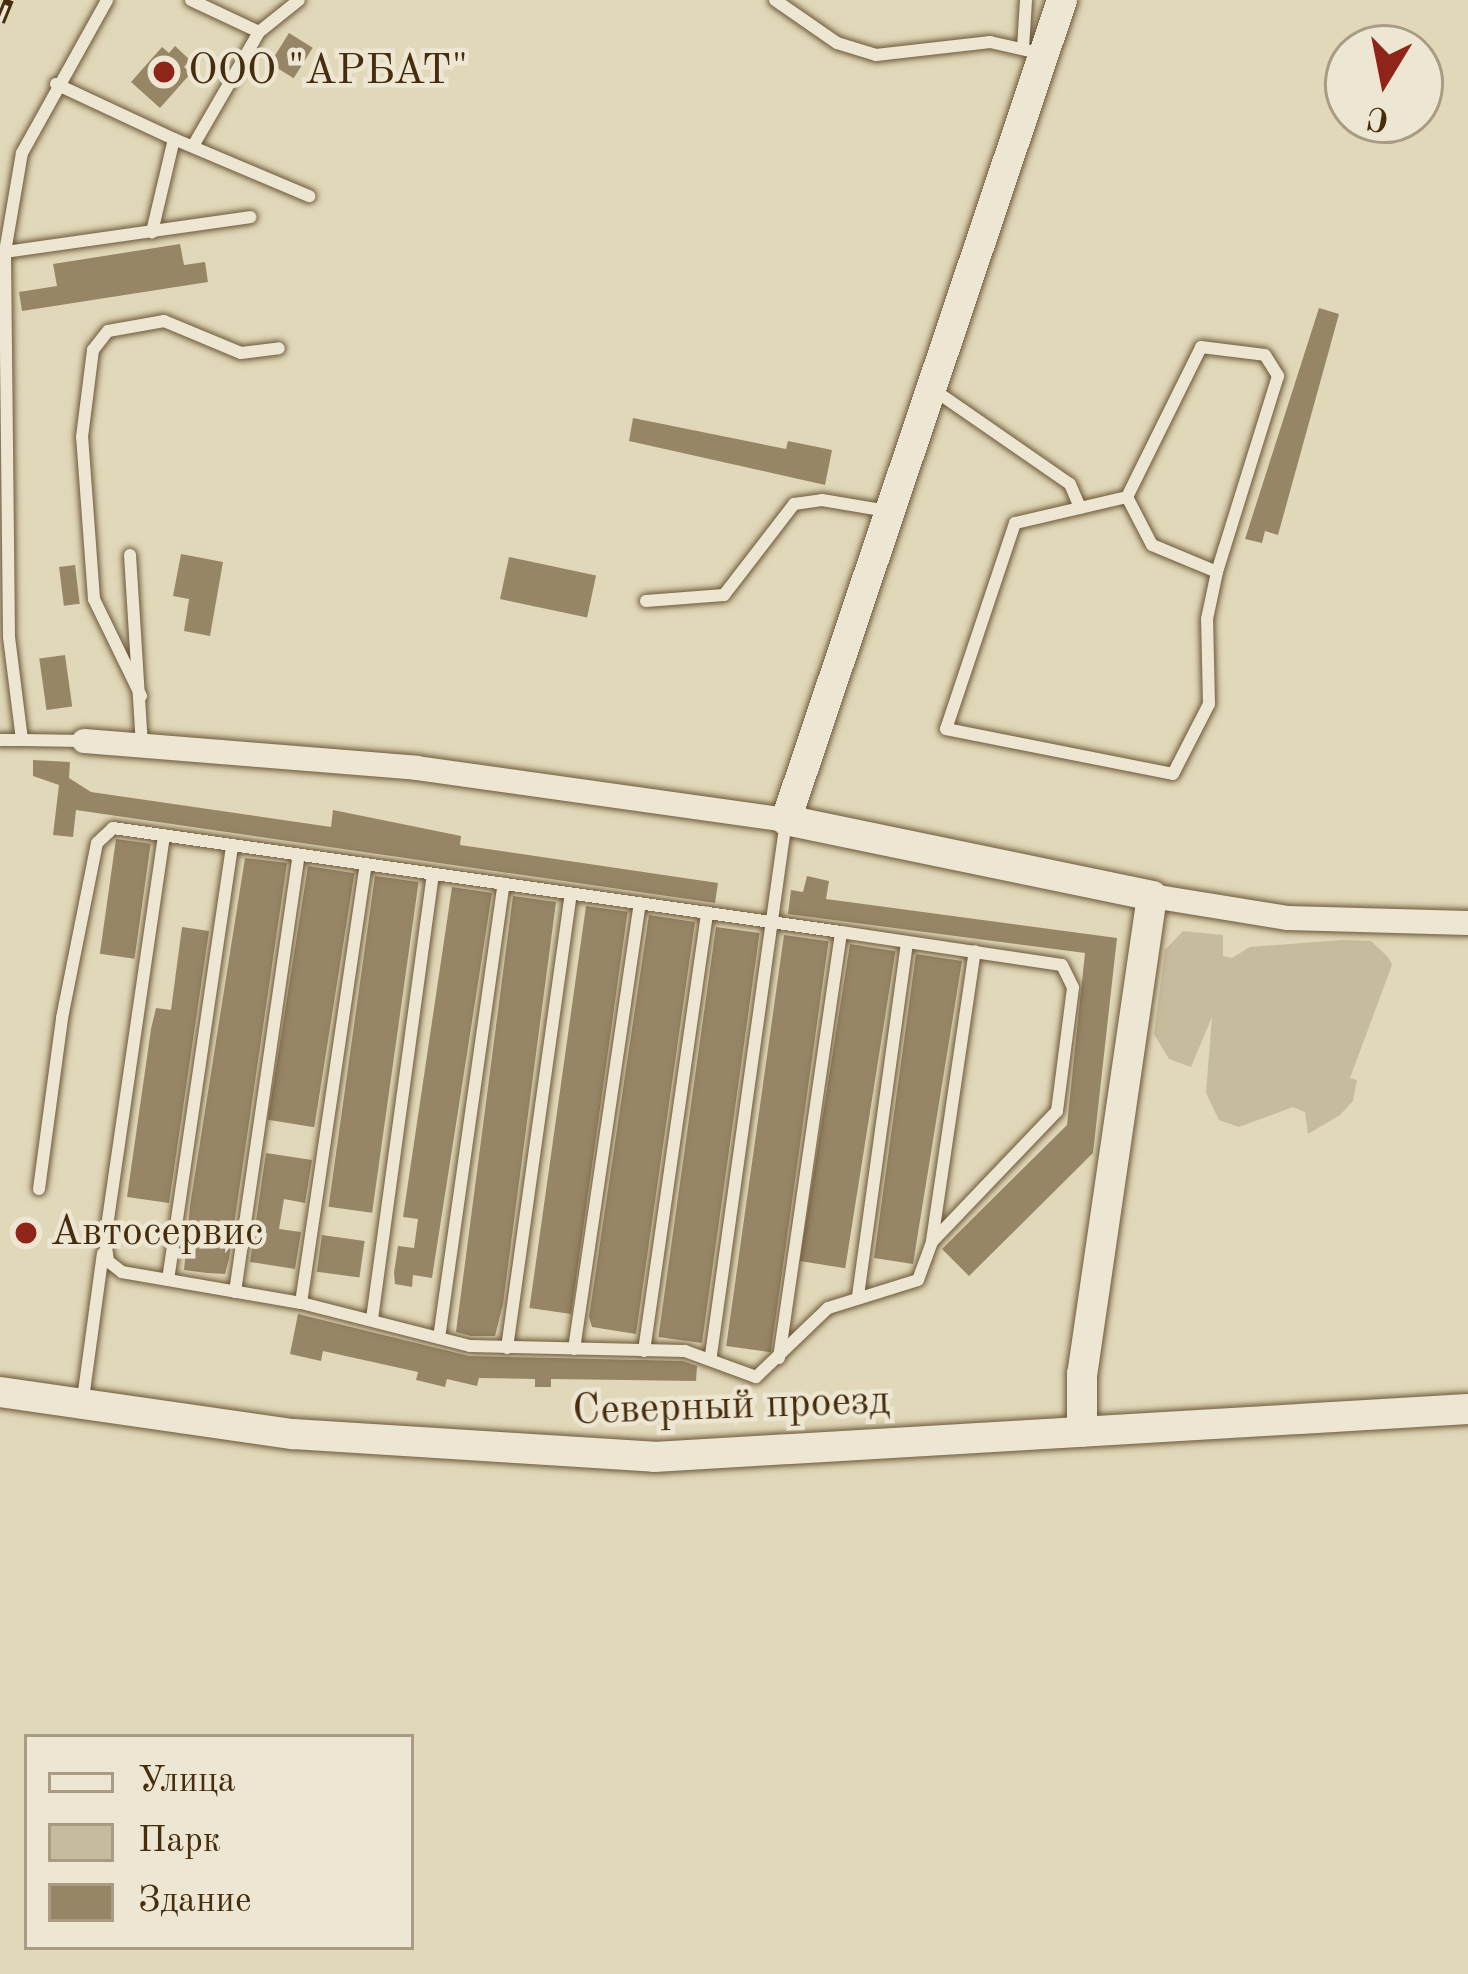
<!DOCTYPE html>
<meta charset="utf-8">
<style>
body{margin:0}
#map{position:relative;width:1468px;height:1974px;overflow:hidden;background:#e1d8b9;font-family:"Old Standard TT",serif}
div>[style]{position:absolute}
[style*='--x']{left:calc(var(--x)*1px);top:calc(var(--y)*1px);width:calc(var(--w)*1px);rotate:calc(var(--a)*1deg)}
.green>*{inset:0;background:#c6bb9c}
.building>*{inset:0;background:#968666;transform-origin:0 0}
.roads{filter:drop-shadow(0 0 3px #6c5838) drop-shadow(0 0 3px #6c5838)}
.service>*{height:12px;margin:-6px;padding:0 6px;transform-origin:6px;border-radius:6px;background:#ece6d2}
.minor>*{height:24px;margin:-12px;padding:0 12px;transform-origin:12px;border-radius:12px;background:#ece6d2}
.tertiary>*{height:30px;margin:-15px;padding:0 15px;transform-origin:15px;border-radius:15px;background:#ece6d2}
.rail>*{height:10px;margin-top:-5px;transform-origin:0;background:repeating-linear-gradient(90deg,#ece6d2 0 18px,#452d0d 0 36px);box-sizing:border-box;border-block:3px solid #452d0d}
.dots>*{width:33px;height:33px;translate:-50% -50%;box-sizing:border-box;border:6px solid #ece6d2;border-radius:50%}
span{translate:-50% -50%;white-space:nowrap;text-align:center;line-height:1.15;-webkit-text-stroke:9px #ece6d2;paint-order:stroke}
.poi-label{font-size:42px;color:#452d0d}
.left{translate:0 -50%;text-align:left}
.street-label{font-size:42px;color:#452d0d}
.legend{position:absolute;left:24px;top:1734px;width:390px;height:216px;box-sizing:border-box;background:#ece6d2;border:3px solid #a99c83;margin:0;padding:15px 21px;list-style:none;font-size:36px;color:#452d0d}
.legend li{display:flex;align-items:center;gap:24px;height:60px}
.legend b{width:60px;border:3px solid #a99c83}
.north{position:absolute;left:1324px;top:24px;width:120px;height:120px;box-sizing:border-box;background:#ece6d2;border:3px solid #a99c83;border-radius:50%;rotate:190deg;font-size:33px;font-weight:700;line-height:48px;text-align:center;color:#452d0d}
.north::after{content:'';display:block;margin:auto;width:42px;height:54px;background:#8f2418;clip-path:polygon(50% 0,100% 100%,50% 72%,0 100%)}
</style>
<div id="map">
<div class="green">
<div style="clip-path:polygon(1183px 931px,1223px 935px,1223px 956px,1232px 958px,1250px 947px,1342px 940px,1371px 941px,1388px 957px,1392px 965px,1350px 1078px,1357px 1080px,1353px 1101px,1340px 1115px,1308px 1134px,1305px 1112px,1293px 1107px,1239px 1127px,1219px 1120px,1206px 1093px,1212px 1017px,1191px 1067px,1169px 1059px,1154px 1034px,1165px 950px)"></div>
</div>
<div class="building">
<div style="left:289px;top:33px;width:28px;height:36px;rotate:32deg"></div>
<div style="clip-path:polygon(175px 46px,190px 60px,184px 67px,191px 73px,160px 108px,131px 82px,162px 47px,169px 53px)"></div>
<div style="clip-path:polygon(180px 244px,184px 265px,205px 262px,208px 282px,22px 311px,19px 292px,57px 286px,53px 264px)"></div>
<div style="clip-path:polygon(1319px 308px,1339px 314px,1278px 535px,1265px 531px,1262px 543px,1245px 539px)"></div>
<div style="clip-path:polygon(633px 418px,786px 449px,788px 441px,832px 450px,825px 485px,629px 441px)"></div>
<div style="clip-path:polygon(181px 554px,223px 562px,210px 636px,184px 631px,189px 599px,173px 596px)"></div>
<div style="left:509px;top:557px;width:89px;height:43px;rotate:12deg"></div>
<div style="left:75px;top:565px;width:39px;height:16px;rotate:83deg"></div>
<div style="left:65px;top:655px;width:52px;height:26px;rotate:82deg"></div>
<div style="clip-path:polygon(33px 760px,70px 762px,69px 778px,91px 792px,331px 827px,333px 810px,461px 836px,460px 845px,718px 883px,715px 903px,76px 810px,73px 837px,53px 835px,59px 785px,33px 776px)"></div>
<div style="left:116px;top:839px;width:35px;height:116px;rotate:8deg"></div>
<div style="clip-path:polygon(245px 858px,287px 863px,229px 1259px,225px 1274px,207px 1273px,184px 1270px,190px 1206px)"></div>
<div style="left:308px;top:866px;width:47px;height:257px;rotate:9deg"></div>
<div style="left:375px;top:876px;width:44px;height:334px;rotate:8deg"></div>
<div style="clip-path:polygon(807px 876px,829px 881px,826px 899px,1117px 938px,1093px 1153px,969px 1276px,942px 1249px,1067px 1125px,1085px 953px,788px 914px,791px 890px,803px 892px)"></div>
<div style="clip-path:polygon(452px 887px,492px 893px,432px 1278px,413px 1275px,412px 1287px,395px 1284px,394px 1273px,398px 1246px,414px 1248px,418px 1219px,403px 1217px)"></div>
<div style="clip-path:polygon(513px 896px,556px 902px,503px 1304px,495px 1336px,471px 1336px,456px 1332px)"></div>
<div style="left:586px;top:906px;width:42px;height:406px;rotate:8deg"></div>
<div style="clip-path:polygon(649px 915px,695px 922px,636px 1334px,592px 1327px,589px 1317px)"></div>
<div style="clip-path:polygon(182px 927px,209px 931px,169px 1203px,127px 1197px,151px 1029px,156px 1008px,171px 1010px)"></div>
<div style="left:716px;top:927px;width:44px;height:414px;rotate:8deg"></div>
<div style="left:784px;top:935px;width:45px;height:415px;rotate:8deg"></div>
<div style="left:850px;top:944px;width:46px;height:321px;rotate:9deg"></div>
<div style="clip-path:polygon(916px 954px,962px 961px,913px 1264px,874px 1258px)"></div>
<div style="clip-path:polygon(266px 1153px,312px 1160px,305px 1203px,284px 1199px,279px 1229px,301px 1232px,295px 1269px,250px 1262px)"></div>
<div style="left:322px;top:1235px;width:43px;height:37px;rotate:8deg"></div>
<div style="clip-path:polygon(298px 1314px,469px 1356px,683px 1361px,697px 1366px,696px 1381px,551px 1379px,551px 1387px,535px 1387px,535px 1379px,479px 1378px,477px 1386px,447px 1379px,445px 1387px,416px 1380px,418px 1372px,323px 1351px,321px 1361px,290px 1354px)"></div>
</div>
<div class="roads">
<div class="service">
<div style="--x:191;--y:0;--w:75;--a:25.2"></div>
<div style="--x:259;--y:32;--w:51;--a:-38.7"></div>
<div style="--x:775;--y:0;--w:75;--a:34.7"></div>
<div style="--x:837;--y:43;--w:41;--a:17.1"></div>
<div style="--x:876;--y:55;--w:115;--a:-6.5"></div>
<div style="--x:990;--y:42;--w:54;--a:12.8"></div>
<div style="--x:1023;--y:48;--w:48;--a:-86.4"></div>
<div style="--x:56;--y:84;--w:130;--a:25"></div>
<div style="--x:174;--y:139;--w:96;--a:103.3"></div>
<div style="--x:174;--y:139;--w:147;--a:22.9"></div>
<div style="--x:193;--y:146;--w:132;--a:-59.9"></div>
<div style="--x:5;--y:252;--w:248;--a:-8.1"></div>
<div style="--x:1201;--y:347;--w:64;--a:7.1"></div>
<div style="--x:1265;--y:355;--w:25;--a:58"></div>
<div style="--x:1278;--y:376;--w:205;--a:107.3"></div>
<div style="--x:1217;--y:572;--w:70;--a:-157.4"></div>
<div style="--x:1152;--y:545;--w:54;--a:-117.5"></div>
<div style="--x:1127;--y:497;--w:167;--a:-63.7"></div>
<div style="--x:934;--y:390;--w:165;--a:34.7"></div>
<div style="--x:1070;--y:484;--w:26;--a:67"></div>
<div style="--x:1127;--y:497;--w:115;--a:166.9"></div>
<div style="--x:1015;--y:523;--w:217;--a:108.5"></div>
<div style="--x:946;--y:729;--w:231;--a:11.2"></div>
<div style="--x:1173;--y:774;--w:79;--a:-62.8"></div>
<div style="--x:1209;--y:704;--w:85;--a:-91.3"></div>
<div style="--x:1207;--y:619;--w:48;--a:-78"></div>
<div style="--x:130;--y:555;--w:191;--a:86.4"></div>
<div style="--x:646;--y:601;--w:78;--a:-4.4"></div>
<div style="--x:724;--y:595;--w:115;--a:-52.4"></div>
<div style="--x:794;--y:504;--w:28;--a:-8"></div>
<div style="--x:822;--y:500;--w:66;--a:9.6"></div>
<div style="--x:141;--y:696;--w:108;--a:-115.9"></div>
<div style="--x:94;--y:599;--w:162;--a:-94.2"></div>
<div style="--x:82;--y:437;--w:88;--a:-82.8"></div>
<div style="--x:93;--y:350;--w:24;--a:-52"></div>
<div style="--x:108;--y:331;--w:57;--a:-10.1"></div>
<div style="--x:164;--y:321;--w:83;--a:22.6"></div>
<div style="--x:241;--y:353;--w:38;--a:-7"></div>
<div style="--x:0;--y:740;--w:22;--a:0"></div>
<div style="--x:84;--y:741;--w:62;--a:-179.1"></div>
<div style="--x:22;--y:740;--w:104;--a:-97.2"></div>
<div style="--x:9;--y:637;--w:385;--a:-90.6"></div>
<div style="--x:5;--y:252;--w:100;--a:-80.3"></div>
<div style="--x:22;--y:153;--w:175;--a:-60.9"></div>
<div style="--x:39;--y:1189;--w:173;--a:-82.3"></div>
<div style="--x:62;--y:1018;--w:178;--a:-78.7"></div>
<div style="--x:97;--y:843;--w:22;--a:-43"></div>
<div style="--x:113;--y:828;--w:735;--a:8.13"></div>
<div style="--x:841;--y:932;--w:223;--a:8.5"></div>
<div style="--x:1062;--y:965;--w:25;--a:64"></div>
<div style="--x:1073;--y:988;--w:124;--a:97.4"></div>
<div style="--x:1057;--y:1111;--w:181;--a:133.7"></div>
<div style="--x:932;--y:1242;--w:40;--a:110.2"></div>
<div style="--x:918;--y:1280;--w:94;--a:162.7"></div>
<div style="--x:828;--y:1308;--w:100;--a:136.2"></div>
<div style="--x:756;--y:1377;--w:76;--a:-159.9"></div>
<div style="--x:685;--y:1351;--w:215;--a:-178.7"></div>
<div style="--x:470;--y:1346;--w:174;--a:-165.7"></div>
<div style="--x:301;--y:1303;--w:182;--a:-170.2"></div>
<div style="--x:122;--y:1272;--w:18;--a:-142"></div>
<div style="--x:108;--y:1261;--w:21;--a:-98"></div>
<div style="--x:105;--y:1240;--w:409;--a:-81.7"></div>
<div style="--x:932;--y:1241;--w:293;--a:-81.6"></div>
<div style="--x:168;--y:1280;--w:440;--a:-81.6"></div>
<div style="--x:235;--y:1292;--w:442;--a:-81.7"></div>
<div style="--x:858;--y:1296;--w:357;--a:-82.1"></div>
<div style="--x:301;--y:1303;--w:444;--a:-81.6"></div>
<div style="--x:372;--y:1319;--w:449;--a:-82.2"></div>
<div style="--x:439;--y:1338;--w:459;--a:-81.9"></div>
<div style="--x:507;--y:1348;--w:458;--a:-82"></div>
<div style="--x:574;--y:1349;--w:451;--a:-81.6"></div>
<div style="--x:644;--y:1351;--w:443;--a:-81.8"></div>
<div style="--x:711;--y:1355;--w:539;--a:-82.01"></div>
<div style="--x:779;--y:1358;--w:430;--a:-81.7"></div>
<div style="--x:82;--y:1406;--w:154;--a:-82.2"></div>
</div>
<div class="minor">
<div style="--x:84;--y:741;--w:334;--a:4.6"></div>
<div style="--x:417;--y:768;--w:373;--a:8"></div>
<div style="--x:1152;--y:896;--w:138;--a:9.2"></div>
<div style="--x:1288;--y:918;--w:180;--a:1.6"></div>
</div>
<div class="tertiary">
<div style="--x:1062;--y:0;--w:865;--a:108.6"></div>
<div style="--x:786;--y:820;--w:374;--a:11.7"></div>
<div style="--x:1152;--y:896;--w:482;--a:98.3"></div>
<div style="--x:1082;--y:1373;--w:59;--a:90"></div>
<div style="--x:0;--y:1392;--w:296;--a:8.2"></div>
<div style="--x:293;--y:1434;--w:362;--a:3.6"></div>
<div style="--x:654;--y:1457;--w:815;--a:-3.37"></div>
</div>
</div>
<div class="rail">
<div style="--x:0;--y:22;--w:24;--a:-68"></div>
</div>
<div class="dots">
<div style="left:164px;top:72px;background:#8f2418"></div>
<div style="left:26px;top:1233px;background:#8f2418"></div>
</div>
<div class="poi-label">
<span class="left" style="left:188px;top:72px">ООО "АРБАТ"</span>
<span class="left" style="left:50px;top:1233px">Автосервис</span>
</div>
<div class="street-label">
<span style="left:731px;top:1407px;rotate:-2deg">Северный проезд</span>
</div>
<ul class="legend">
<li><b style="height:15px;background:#ece6d2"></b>Улица</li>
<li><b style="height:33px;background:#c6bb9c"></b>Парк</li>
<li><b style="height:33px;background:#968666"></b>Здание</li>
</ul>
<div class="north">С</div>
</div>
